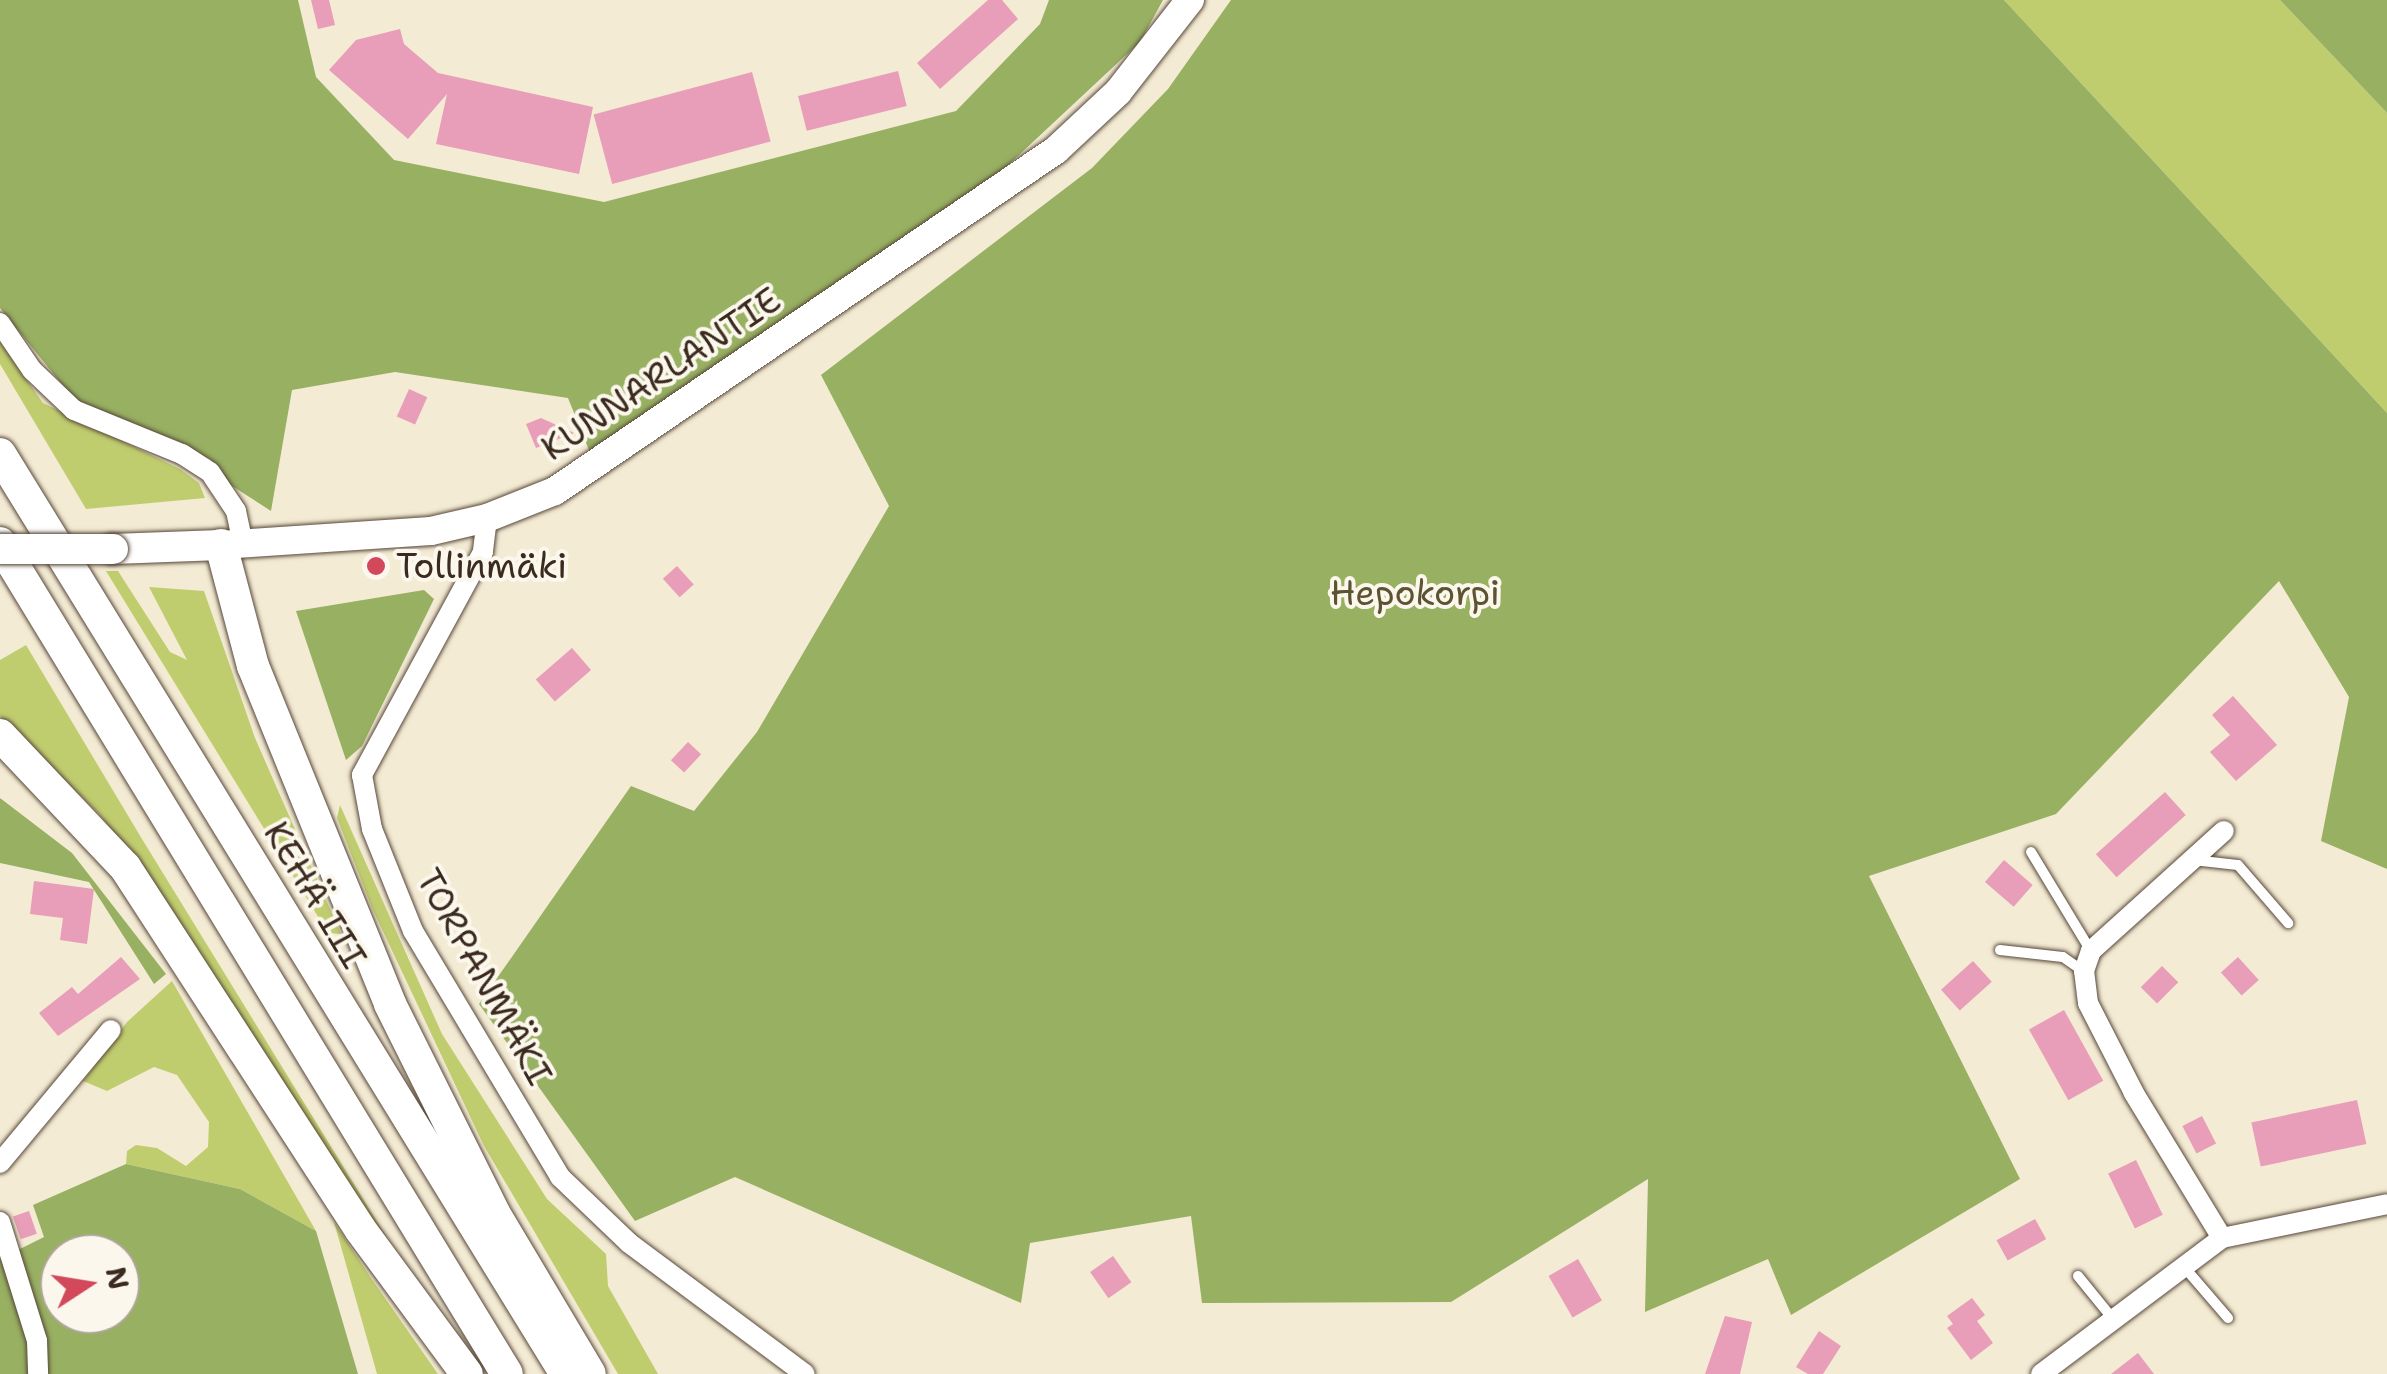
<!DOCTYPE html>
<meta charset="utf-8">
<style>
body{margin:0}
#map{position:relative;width:2387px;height:1374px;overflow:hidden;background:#f4ebd4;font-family:"Shantell Sans",sans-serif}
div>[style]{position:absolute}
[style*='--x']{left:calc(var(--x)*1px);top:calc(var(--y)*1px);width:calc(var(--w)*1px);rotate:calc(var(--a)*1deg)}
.green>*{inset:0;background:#c0cd6f}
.forest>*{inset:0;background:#98b062}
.building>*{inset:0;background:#e89db8;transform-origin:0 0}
.roads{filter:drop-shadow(0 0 2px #574739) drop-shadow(0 0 2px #574739)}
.service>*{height:10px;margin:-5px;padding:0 5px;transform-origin:5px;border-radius:5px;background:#fff}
.minor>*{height:20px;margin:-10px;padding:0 10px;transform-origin:10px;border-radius:10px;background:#fff}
.secondary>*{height:28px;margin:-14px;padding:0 14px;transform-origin:14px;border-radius:14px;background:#fff}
.primary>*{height:30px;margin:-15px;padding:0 15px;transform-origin:15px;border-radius:15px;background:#fff}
.trunk>*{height:32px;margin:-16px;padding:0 16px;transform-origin:16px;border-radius:16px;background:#fff}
.bridges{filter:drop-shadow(0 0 2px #574739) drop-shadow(0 0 2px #574739)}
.primary-bridge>*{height:30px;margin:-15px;padding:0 15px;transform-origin:15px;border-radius:15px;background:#fff}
.dots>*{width:28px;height:28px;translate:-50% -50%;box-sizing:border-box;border:5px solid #fbf7ec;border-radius:50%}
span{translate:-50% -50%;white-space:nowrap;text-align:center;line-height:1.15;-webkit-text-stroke:8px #fbf7ec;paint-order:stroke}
.street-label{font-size:35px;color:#3b2a1e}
.poi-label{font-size:35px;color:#3b2a1e}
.left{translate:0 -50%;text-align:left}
.park-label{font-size:35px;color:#5c5332}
.north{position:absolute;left:40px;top:1234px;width:100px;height:100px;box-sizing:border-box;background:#fbf7ec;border:2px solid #aea59a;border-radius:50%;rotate:78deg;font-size:28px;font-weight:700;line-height:40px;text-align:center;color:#3b2a1e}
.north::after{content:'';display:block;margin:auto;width:35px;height:45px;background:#d1495b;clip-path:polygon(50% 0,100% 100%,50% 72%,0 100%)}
</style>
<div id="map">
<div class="green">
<div style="clip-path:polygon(2004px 0,2280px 0,2387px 113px,2387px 413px)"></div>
<div style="clip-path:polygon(0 342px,43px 403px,180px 469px,199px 483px,205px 498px,86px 509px,0 364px)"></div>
<div style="clip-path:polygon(106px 571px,118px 571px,170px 652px,187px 660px,149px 587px,204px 591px,255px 738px,341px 934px,328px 933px)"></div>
<div style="clip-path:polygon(26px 645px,142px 839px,440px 1324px,349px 1194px,167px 903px,99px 814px,0 716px,0 660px)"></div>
<div style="clip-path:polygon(340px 805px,442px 1034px,547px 1199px,606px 1254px,608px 1286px,658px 1374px,618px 1374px,484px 1146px,372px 908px,337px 818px)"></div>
<div style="clip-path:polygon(172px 981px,316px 1231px,240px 1189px,126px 1164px,127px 1151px,136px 1145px,157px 1148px,186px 1166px,208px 1147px,209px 1122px,177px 1075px,154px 1067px,107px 1091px,83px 1081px,127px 1022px)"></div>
<div style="clip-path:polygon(334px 1222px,371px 1278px,438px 1374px,377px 1374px)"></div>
</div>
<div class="forest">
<div style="clip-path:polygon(0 0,298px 0,316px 77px,394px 160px,604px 202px,956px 111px,1040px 24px,1049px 0,1163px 0,1140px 42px,1006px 167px,591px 455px,568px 398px,395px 372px,292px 390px,271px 511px,229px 484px,210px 459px,78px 404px,0 308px)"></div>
<div style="clip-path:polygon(1231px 0,2004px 0,2387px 413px,2387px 869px,2321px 841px,2349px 697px,2279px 581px,2056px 814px,1869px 876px,2020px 1179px,1791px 1315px,1768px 1259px,1645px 1312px,1648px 1179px,1451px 1302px,1202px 1303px,1191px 1216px,1030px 1243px,1021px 1303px,735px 1177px,635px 1221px,479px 1004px,631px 786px,694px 811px,757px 732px,889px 506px,821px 375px,1092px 168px,1168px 89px)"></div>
<div style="clip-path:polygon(2280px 0,2387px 0,2387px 113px)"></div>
<div style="clip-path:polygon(424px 590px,434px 599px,362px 746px,346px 760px,296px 611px)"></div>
<div style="clip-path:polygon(0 798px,72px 853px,166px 974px,154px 984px,89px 882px,0 863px)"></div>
<div style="clip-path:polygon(evenodd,126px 1164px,240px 1189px,316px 1231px,358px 1374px,0 1374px,0 1259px,44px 1237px,33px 1205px,126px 1164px,60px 1254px,120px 1254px,120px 1314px,60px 1314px,60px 1254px)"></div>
</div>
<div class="building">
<div style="clip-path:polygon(311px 0,329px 0,335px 25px,318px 29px)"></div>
<div style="clip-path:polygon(988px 0,1002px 0,1018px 19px,940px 89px,917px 63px)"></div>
<div style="clip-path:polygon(400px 29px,404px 44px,438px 73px,593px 107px,579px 174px,436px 144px,447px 94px,408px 139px,329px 70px,356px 40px)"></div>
<div style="left:898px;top:71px;width:36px;height:103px;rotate:76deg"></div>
<div style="left:752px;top:72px;width:72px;height:164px;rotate:75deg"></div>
<div style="left:409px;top:389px;width:20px;height:30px;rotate:24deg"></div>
<div style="clip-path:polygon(541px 418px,574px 433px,536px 448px,526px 424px)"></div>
<div style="left:677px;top:566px;width:25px;height:19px;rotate:48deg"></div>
<div style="left:572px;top:648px;width:29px;height:48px;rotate:49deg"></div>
<div style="clip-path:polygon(2233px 696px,2277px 745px,2236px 781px,2210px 752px,2230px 735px,2212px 715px)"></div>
<div style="left:688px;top:742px;width:18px;height:25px;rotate:43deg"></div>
<div style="left:2165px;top:792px;width:31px;height:93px;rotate:48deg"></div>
<div style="left:2004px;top:860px;width:38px;height:29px;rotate:41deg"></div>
<div style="clip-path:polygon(34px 881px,94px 889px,87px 944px,60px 940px,63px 918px,30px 914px)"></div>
<div style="clip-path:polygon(121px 957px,140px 979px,58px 1036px,39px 1013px,72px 987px,78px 994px)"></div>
<div style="left:2238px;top:957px;width:31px;height:23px;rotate:48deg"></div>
<div style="left:1973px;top:961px;width:28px;height:43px;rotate:48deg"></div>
<div style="left:2162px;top:966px;width:23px;height:30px;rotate:45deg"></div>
<div style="left:2064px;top:1010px;width:81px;height:40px;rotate:61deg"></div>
<div style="left:2357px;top:1100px;width:45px;height:108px;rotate:78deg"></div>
<div style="left:2202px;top:1116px;width:31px;height:22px;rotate:63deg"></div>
<div style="left:2136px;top:1160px;width:61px;height:31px;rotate:64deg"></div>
<div style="left:29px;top:1211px;width:24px;height:17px;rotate:71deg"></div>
<div style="left:2035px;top:1219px;width:23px;height:44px;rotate:61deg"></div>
<div style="left:1113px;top:1256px;width:32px;height:28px;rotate:55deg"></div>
<div style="left:1578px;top:1259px;width:48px;height:34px;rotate:60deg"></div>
<div style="clip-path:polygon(1972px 1298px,1985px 1315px,1977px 1321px,1993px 1343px,1971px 1360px,1947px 1328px,1953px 1324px,1947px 1316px)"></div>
<div style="clip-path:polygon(1725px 1316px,1752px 1322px,1740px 1374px,1705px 1374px)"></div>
<div style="clip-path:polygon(1819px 1331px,1841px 1346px,1823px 1374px,1808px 1374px,1796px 1367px)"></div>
<div style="clip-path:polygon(2138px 1353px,2154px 1374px,2111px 1374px)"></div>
</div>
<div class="roads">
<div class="service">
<div style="--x:2031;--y:852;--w:116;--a:58.8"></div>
<div style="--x:2193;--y:860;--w:45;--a:6.3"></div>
<div style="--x:2238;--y:865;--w:77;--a:49.2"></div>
<div style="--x:2000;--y:950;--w:63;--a:6.3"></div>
<div style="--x:2063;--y:957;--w:24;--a:35"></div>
<div style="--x:2185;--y:1268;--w:66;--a:49.3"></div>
<div style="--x:2078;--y:1276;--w:55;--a:50.9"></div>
</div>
<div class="minor">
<div style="--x:0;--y:323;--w:57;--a:55.8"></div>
<div style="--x:32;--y:370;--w:58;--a:43.6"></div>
<div style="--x:74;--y:410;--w:117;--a:22.2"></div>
<div style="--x:182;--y:454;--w:33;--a:33"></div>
<div style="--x:210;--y:472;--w:47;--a:56.3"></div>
<div style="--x:236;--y:511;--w:33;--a:78"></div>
<div style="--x:487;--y:518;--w:34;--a:97"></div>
<div style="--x:483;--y:552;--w:254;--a:118.5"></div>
<div style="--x:362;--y:775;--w:55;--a:79.5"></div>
<div style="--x:372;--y:829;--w:110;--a:68.1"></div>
<div style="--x:413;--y:931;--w:287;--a:59.1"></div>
<div style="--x:560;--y:1177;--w:95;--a:43.7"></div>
<div style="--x:629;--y:1243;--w:219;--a:36.7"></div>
<div style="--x:0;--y:1163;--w:173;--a:-50.2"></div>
<div style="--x:0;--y:1222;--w:125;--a:72.7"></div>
<div style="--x:37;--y:1341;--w:33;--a:88"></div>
<div style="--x:2222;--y:1238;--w:170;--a:-121.3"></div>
<div style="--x:2134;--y:1093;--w:101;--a:-117.1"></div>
<div style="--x:2088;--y:1003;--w:32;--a:-97"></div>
<div style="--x:2084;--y:971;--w:21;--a:-71"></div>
<div style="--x:2091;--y:951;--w:179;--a:-42.1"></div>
<div style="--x:2041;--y:1374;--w:226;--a:-36.9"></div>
<div style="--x:2222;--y:1238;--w:168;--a:-11.6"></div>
</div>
<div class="secondary">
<div style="--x:221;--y:545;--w:210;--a:-3.8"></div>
<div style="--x:431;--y:531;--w:57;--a:-13.1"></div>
<div style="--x:487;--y:518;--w:73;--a:-21.7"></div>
<div style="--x:555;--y:491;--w:606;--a:-34.24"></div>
<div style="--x:1056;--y:150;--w:85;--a:-43.1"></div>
<div style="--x:1118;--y:92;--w:117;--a:-52"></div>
</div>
<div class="primary">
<div style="--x:113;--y:549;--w:108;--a:-2.1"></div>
</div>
<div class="trunk">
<div style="--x:0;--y:454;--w:1080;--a:58.4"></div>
<div style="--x:0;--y:543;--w:973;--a:58.61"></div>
<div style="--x:221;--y:545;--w:125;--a:75.2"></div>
<div style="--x:253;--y:666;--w:365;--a:67.9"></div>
<div style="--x:390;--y:1004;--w:233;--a:63.5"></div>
<div style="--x:494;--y:1213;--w:187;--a:59.2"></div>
<div style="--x:0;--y:735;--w:182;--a:46.6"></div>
<div style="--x:125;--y:867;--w:432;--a:57"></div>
<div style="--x:360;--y:1229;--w:180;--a:53.6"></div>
</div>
</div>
<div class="bridges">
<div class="primary-bridge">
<div style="--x:0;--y:549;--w:113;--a:0"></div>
</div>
</div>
<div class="dots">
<div style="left:376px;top:566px;background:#d1495b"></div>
</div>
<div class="street-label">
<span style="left:661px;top:374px;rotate:-34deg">KUNNARLANTIE</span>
<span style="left:315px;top:895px;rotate:59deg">KEHÄ III</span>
<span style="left:484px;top:977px;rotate:61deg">TORPANMÄKI</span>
</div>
<div class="poi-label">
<span class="left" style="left:396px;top:566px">Tollinmäki</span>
</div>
<div class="park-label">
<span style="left:1415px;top:593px">Hepokorpi</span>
</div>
<div class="north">N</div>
</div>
